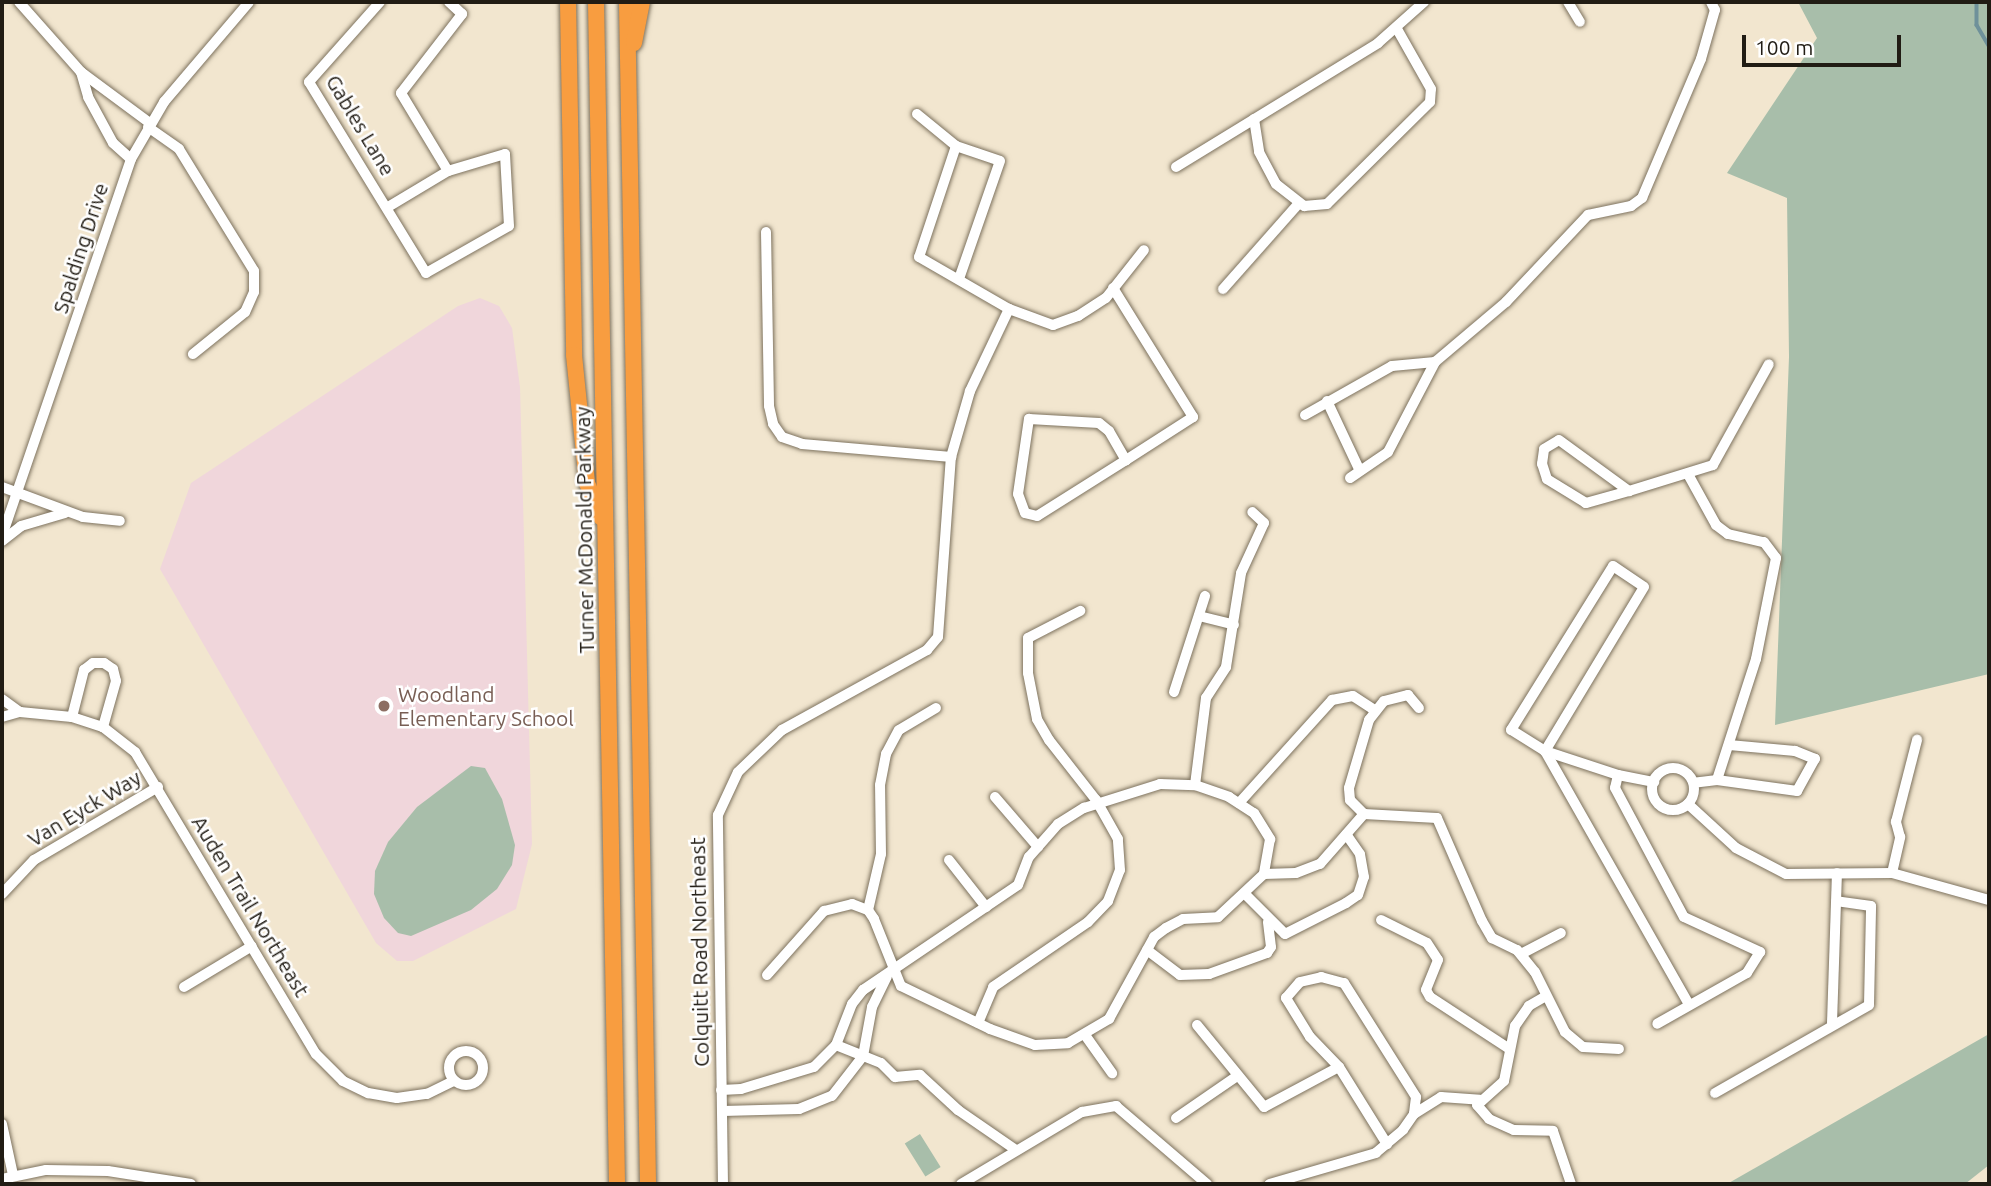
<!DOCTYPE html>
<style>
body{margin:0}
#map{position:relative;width:1991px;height:1186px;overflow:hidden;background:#f2e6cf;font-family:Ubuntu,sans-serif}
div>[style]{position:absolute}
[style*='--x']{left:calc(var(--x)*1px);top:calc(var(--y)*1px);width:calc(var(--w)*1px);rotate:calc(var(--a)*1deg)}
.education>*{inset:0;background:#f0d6db}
.green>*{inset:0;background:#a8beaa;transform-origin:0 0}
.stream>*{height:3.5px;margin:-1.75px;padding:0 1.75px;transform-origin:1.75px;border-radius:1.75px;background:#6f919a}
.roads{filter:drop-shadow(0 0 2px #7d725e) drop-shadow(0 0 2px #7d725e)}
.minor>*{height:10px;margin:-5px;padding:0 5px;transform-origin:5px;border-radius:5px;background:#fff}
.minor>.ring{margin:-5px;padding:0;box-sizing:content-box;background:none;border:10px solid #fff;border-radius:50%}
.highway>*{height:16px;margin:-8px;padding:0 8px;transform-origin:8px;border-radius:8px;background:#f89d40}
.dots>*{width:19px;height:19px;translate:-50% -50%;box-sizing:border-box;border:4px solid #fff;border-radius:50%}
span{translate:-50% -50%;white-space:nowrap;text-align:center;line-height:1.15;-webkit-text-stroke:5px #fff;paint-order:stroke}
.street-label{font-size:21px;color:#211c14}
.education-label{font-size:21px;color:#785e54}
.left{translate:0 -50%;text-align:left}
.frame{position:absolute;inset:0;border:4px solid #211c14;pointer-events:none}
.scale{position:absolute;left:1742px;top:35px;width:159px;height:32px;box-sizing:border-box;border:4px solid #211c14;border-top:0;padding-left:9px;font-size:21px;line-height:24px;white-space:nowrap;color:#211c14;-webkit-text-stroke:5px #fff;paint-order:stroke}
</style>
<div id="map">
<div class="education">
<div style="clip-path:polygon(480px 298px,499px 306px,512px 328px,520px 387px,532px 844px,516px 909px,413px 961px,397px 961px,376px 943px,160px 569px,191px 483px,458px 306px)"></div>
</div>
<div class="green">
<div style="clip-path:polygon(1798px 2px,1989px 2px,1989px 674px,1775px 725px,1789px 357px,1787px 198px,1727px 173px,1817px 38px)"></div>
<div style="clip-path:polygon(471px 766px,485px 768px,502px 799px,515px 845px,512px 865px,497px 889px,471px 910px,411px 936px,398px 933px,384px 918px,374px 894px,375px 871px,388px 842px,417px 807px)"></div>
<div style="clip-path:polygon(1989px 1034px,1989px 1165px,1965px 1184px,1727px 1184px)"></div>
<div style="left:920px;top:1134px;width:39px;height:18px;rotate:58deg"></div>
</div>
<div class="stream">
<div style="--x:1977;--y:2;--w:23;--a:90"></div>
<div style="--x:1977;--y:25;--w:24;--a:60"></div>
</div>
<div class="roads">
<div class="minor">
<div style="--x:19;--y:2;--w:94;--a:48.5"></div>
<div style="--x:81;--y:72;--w:26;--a:74"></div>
<div style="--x:88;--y:97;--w:52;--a:61.5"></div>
<div style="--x:113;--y:143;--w:24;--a:42"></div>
<div style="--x:380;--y:2;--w:107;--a:131.6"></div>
<div style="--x:309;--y:82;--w:224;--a:58.5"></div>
<div style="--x:426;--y:273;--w:95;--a:-29.5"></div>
<div style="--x:509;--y:226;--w:72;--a:-93.2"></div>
<div style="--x:505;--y:154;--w:59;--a:163.4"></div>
<div style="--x:448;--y:171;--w:91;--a:-121.1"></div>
<div style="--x:401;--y:93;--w:100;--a:-52.3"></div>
<div style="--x:462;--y:14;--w:18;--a:-137"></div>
<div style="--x:1568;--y:2;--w:23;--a:59"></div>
<div style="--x:81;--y:72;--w:86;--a:36.5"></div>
<div style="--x:917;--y:114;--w:50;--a:39.4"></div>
<div style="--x:956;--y:146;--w:46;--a:18.8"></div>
<div style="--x:1000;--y:161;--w:125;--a:109.2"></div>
<div style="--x:1254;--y:119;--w:33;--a:81"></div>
<div style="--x:1259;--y:152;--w:36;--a:62"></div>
<div style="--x:1276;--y:184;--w:36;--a:38"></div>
<div style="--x:1304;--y:206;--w:23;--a:-5"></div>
<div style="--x:1327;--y:204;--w:145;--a:-44.7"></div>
<div style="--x:1430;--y:102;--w:13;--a:-86"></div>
<div style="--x:1431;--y:89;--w:69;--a:-119.5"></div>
<div style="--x:148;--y:127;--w:38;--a:35"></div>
<div style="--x:179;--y:149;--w:143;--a:58.4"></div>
<div style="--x:254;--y:271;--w:21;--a:90"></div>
<div style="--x:254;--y:292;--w:22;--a:114"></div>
<div style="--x:245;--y:312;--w:67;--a:141.1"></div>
<div style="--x:956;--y:146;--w:117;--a:108.4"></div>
<div style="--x:919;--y:257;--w:104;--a:30"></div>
<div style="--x:1009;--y:309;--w:47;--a:20"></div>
<div style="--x:1053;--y:325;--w:27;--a:-20"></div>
<div style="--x:1078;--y:316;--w:33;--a:-33"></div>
<div style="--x:1106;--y:298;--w:61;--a:-51.6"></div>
<div style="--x:1176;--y:167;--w:237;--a:-31.5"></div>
<div style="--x:1378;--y:43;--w:62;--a:-41.7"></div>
<div style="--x:388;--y:207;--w:70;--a:-31"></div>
<div style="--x:766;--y:232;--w:174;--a:89"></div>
<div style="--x:769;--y:406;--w:18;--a:77"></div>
<div style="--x:773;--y:424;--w:16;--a:55"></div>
<div style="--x:782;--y:437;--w:21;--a:19"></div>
<div style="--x:802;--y:444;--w:150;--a:5"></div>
<div style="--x:1113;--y:288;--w:152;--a:58.2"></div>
<div style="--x:1193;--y:417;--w:80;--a:147.3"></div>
<div style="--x:1223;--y:289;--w:115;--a:-48.5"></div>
<div style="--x:1327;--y:401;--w:77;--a:64.8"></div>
<div style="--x:1305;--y:415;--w:100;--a:-29.4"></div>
<div style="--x:1392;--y:366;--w:43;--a:-5.3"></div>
<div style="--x:1029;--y:419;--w:70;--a:3.3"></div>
<div style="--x:1099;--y:423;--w:13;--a:39"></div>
<div style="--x:1109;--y:431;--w:34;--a:60"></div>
<div style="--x:1126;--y:460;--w:105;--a:147.8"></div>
<div style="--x:1037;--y:516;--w:12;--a:-166"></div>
<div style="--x:1025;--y:513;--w:20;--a:-110"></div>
<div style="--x:1018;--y:494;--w:76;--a:-81.7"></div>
<div style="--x:1559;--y:440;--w:87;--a:36.1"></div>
<div style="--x:1629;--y:491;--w:45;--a:164.4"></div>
<div style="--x:1586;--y:503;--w:46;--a:-148.4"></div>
<div style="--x:1547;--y:479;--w:16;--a:-108"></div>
<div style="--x:1542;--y:464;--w:15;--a:-82"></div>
<div style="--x:1544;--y:449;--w:17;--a:-31"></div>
<div style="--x:1689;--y:476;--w:56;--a:61.1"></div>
<div style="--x:1716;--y:525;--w:15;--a:37"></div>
<div style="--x:1728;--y:534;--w:37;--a:13"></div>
<div style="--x:1764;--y:542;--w:20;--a:53"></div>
<div style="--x:1776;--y:558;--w:103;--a:101.2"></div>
<div style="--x:1756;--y:659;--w:127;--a:107.9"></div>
<div style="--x:1717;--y:780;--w:23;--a:173"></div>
<div style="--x:1350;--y:478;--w:46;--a:-34.4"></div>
<div style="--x:1388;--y:452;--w:102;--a:-62.4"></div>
<div style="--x:1435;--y:362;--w:93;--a:-40.2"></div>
<div style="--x:1506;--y:302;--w:120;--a:-46.7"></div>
<div style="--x:1588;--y:215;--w:44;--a:-11.8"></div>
<div style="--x:1631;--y:206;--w:14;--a:-36"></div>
<div style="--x:1642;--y:198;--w:151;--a:-67"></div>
<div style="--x:1701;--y:59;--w:51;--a:-74.1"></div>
<div style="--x:1715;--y:10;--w:9;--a:-117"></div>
<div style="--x:2;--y:487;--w:86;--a:20.3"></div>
<div style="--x:83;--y:517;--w:37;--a:6"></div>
<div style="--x:1629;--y:491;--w:88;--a:-17.2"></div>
<div style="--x:1713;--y:465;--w:115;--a:-61"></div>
<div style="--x:2;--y:536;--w:398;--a:-71.1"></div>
<div style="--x:131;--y:159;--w:66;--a:-59.9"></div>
<div style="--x:164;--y:102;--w:131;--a:-49.6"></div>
<div style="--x:2;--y:541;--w:24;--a:-38"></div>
<div style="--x:21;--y:526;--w:46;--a:-16.5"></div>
<div style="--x:1613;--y:566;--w:37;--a:34"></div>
<div style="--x:1644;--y:587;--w:192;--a:121.1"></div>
<div style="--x:1545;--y:751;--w:40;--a:-148"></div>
<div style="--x:1511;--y:730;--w:193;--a:-58.1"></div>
<div style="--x:1199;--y:616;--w:36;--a:14"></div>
<div style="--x:1174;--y:692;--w:101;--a:-72.1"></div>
<div style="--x:2;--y:699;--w:22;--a:36"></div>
<div style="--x:2;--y:717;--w:19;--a:-16"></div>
<div style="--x:20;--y:712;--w:52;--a:5.5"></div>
<div style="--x:72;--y:717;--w:33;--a:18"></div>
<div style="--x:103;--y:727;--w:41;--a:38"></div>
<div style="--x:135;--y:752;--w:352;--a:59.1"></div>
<div style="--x:316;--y:1054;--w:38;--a:45"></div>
<div style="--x:343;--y:1081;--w:28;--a:26"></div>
<div style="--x:368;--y:1093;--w:29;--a:10"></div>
<div style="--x:397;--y:1098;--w:30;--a:-8"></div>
<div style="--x:427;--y:1094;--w:30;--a:-26"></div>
<div style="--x:72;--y:717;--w:49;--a:-75.7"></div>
<div style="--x:84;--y:670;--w:11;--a:-38"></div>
<div style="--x:93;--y:663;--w:11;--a:0"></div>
<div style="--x:104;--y:663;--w:11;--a:34"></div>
<div style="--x:113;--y:669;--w:12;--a:76"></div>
<div style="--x:116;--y:681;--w:48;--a:105.8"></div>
<div style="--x:1545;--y:751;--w:292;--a:60.4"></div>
<div style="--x:1545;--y:751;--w:77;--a:18.2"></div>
<div style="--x:1618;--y:775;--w:37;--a:11"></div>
<div class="ring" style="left:1652px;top:768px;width:32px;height:32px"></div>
<div style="--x:1618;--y:775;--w:13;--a:103"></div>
<div style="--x:1615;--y:788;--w:146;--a:61.9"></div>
<div style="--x:1684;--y:917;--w:84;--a:24.7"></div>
<div style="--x:1760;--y:952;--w:25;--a:122"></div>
<div style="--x:1747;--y:973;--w:103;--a:150.5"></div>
<div style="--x:1717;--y:780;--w:81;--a:7.8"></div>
<div style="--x:1797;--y:791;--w:37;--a:-61"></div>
<div style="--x:1815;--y:759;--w:22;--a:-158"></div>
<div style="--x:1795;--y:751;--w:66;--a:-174.8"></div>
<div style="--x:1195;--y:785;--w:88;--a:-82.8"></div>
<div style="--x:1206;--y:698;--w:37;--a:-57"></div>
<div style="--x:1226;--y:667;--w:95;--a:-80.9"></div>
<div style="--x:1241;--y:573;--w:55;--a:-65.3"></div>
<div style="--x:1264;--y:523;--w:16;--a:-137"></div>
<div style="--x:995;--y:797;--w:66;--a:49.3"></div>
<div style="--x:1239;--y:803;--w:139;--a:-47.9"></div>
<div style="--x:1332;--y:700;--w:21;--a:-11"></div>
<div style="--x:1353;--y:696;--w:27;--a:33"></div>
<div style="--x:1688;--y:804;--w:65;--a:42.5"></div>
<div style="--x:1736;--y:848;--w:56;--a:27.5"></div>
<div style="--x:1786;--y:874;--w:106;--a:-0.5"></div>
<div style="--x:1892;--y:873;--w:101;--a:15.6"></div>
<div style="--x:1364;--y:814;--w:20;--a:-135"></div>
<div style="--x:1350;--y:800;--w:12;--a:-95"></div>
<div style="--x:1349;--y:788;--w:71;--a:-73.6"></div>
<div style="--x:1369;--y:720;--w:24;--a:-52"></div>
<div style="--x:1384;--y:701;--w:25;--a:-14"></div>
<div style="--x:1408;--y:695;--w:17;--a:50"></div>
<div style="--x:949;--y:860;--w:60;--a:51.8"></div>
<div style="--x:1892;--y:873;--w:37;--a:-77"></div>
<div style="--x:1900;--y:837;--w:16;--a:-105"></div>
<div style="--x:1896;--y:822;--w:85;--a:-75.6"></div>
<div style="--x:2;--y:894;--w:47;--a:-46.7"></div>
<div style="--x:34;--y:860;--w:144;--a:-30.5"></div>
<div style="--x:1246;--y:895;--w:55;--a:45"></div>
<div style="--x:1285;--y:934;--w:68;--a:-26.9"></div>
<div style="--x:1346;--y:903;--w:14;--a:-34"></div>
<div style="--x:1358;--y:895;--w:19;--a:-72"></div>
<div style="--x:1364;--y:877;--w:23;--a:-100"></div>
<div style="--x:1360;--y:854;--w:24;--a:-125"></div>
<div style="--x:868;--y:910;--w:57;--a:-76.9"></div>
<div style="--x:881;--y:854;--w:69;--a:-90.8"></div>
<div style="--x:880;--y:785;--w:32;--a:-79"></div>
<div style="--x:886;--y:754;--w:27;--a:-62"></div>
<div style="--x:899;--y:730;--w:43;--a:-30.7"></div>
<div style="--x:1381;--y:920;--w:51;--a:26.6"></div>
<div style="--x:1427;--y:943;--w:20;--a:57"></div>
<div style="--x:1438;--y:960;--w:32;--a:112"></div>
<div style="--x:1426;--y:990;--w:8;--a:60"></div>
<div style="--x:1430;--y:997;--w:93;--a:33.2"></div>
<div style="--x:1147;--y:950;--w:41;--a:37.1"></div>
<div style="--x:1180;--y:975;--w:29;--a:-2"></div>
<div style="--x:1209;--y:974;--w:62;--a:-19.9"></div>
<div style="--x:1267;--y:953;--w:7;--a:-56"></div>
<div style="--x:1271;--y:947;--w:25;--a:-97"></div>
<div style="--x:1521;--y:954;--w:45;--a:-27.7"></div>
<div style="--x:767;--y:975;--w:86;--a:-48.3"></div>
<div style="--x:824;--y:911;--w:29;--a:-14"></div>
<div style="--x:852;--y:904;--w:17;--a:21"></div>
<div style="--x:868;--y:910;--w:11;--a:56"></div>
<div style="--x:874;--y:919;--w:72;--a:68.1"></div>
<div style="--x:901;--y:986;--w:99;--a:25.8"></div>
<div style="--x:990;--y:1029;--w:48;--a:19.6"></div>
<div style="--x:1035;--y:1045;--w:33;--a:-3"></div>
<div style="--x:1068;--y:1043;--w:48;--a:-30.3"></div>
<div style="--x:1109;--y:1019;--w:94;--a:-61.2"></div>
<div style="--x:1154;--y:937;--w:15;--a:-37"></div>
<div style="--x:1166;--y:928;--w:19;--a:-28"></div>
<div style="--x:1183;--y:919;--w:35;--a:-3"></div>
<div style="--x:1218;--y:917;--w:63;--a:-43.1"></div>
<div style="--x:1264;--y:874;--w:32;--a:-2"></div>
<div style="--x:1296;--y:873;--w:26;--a:-21"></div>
<div style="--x:1320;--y:864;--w:67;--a:-48.7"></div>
<div style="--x:1364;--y:814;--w:73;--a:3.1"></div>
<div style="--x:1437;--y:818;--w:112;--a:66.4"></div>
<div style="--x:1482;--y:921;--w:20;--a:60"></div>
<div style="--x:1492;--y:938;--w:28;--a:26"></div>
<div style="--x:1517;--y:950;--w:28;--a:51"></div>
<div style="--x:1535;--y:972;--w:67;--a:63.4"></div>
<div style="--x:1565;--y:1032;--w:23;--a:40"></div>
<div style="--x:1583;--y:1047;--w:36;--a:3"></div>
<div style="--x:184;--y:987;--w:79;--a:-31.1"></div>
<div style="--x:1546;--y:996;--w:20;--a:150"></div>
<div style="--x:1529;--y:1006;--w:24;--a:125"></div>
<div style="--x:1515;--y:1026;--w:56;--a:101.3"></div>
<div style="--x:1504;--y:1081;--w:36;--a:138"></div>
<div style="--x:1477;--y:1105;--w:18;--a:49"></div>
<div style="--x:1489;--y:1119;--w:27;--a:24"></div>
<div style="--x:1514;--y:1130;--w:39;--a:1"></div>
<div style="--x:1553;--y:1131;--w:56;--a:71.2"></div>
<div style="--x:978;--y:1023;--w:39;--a:-67"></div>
<div style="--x:993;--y:987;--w:115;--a:-34.4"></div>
<div style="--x:1088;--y:922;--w:29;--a:-46"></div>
<div style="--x:1108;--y:901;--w:33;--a:-69"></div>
<div style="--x:1120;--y:870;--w:31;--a:-94"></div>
<div style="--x:1118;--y:839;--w:45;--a:-119.4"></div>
<div style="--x:1096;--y:800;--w:76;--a:-128.1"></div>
<div style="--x:1049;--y:740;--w:24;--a:-120"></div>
<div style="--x:1037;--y:719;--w:47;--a:-101.1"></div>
<div style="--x:1028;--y:673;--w:35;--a:-90"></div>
<div style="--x:1028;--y:638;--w:59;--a:-27.4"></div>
<div style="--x:1832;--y:1023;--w:150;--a:-88.1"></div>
<div style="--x:1197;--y:1025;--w:106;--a:50.7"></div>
<div style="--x:1264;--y:1107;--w:85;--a:-28.1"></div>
<div style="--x:1339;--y:1067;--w:42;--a:-134"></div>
<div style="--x:1310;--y:1037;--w:46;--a:-121.6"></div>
<div style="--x:1286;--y:998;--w:21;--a:-49"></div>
<div style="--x:1300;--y:982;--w:22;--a:-13"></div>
<div style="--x:1321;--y:977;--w:24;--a:15"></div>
<div style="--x:1344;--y:983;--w:135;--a:57.7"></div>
<div style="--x:1416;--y:1097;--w:17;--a:97"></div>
<div style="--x:1414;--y:1114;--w:19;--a:125"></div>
<div style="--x:1403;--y:1130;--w:35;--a:140"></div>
<div style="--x:1376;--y:1153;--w:111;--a:163.8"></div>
<div style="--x:1085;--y:1035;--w:47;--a:54.6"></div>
<div style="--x:836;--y:1045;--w:48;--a:21.8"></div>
<div style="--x:881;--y:1063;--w:20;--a:45"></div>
<div style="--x:895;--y:1077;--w:25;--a:-5"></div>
<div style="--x:920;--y:1075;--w:52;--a:42.6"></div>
<div style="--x:958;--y:1110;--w:70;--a:34.6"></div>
<div class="ring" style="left:449px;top:1051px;width:24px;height:24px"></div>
<div style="--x:1339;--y:1067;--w:91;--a:58.1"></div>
<div style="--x:721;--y:1090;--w:20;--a:-3"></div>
<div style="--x:741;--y:1089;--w:76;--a:-16.8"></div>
<div style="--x:814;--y:1067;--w:31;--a:-45"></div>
<div style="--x:836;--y:1045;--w:44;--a:-68.7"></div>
<div style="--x:852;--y:1004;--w:18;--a:-52"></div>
<div style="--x:863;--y:990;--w:187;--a:-34.1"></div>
<div style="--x:1018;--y:885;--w:30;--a:-69"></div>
<div style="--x:1029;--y:857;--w:44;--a:-48.7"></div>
<div style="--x:1058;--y:824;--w:31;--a:-32"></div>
<div style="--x:1084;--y:808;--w:80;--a:-17.5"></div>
<div style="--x:1160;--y:784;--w:35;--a:2"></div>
<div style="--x:1195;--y:785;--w:36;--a:19"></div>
<div style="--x:1229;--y:797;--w:30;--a:33"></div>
<div style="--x:1254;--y:813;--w:31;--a:58"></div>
<div style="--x:1270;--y:839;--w:36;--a:100"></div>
<div style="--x:1715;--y:1093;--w:177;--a:-29.7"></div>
<div style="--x:1869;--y:1005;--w:99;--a:-88.8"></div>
<div style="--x:1871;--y:906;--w:35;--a:-172"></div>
<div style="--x:723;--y:1111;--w:76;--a:-1.5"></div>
<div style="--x:799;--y:1109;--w:35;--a:-22"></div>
<div style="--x:832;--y:1096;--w:51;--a:-52.2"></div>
<div style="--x:863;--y:1056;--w:50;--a:-79.6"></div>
<div style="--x:872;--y:1007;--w:34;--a:-64"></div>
<div style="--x:1414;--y:1114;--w:32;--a:-32"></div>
<div style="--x:1441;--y:1097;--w:39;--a:4"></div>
<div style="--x:1176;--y:1118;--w:74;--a:-34.5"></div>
<div style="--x:2;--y:1124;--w:52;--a:77.8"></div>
<div style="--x:2;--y:1179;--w:45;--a:-11.6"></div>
<div style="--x:46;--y:1170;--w:62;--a:0.9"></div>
<div style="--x:108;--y:1171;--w:84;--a:8.9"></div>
<div style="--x:723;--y:1184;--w:369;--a:-90.8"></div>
<div style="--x:718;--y:815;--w:47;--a:-65.1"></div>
<div style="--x:738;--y:772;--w:61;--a:-43.7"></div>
<div style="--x:782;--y:730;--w:166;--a:-28.9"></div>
<div style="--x:927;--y:650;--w:17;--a:-50"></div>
<div style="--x:938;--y:637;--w:180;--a:-85.9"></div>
<div style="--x:951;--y:457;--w:69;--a:-73.9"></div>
<div style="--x:970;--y:391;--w:91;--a:-64.6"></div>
<div style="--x:961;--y:1184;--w:141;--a:-30.8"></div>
<div style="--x:1082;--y:1112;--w:35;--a:-10"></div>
<div style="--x:1116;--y:1106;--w:120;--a:40.6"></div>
</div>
<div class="highway">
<div style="--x:568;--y:2;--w:353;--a:89"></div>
<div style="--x:574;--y:355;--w:129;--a:84.2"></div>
<div style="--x:587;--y:483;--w:37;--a:68"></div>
<div style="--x:596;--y:2;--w:1182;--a:88.98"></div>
<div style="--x:627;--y:2;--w:1182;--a:88.98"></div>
<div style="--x:634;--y:43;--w:42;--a:-79"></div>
</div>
</div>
<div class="dots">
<div style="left:384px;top:706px;background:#8d6e63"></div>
</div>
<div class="street-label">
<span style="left:361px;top:125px;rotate:59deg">Gables Lane</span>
<span style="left:80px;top:248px;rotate:-72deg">Spalding Drive</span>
<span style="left:584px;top:530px;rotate:-91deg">Turner McDonald Parkway</span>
<span style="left:84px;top:808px;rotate:-31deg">Van Eyck Way</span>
<span style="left:251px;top:906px;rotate:59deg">Auden Trail Northeast</span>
<span style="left:699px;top:952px;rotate:-91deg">Colquitt Road Northeast</span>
</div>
<div class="education-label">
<span class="left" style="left:398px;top:706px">Woodland<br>Elementary School</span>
</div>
<div class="frame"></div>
<div class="scale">100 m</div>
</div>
